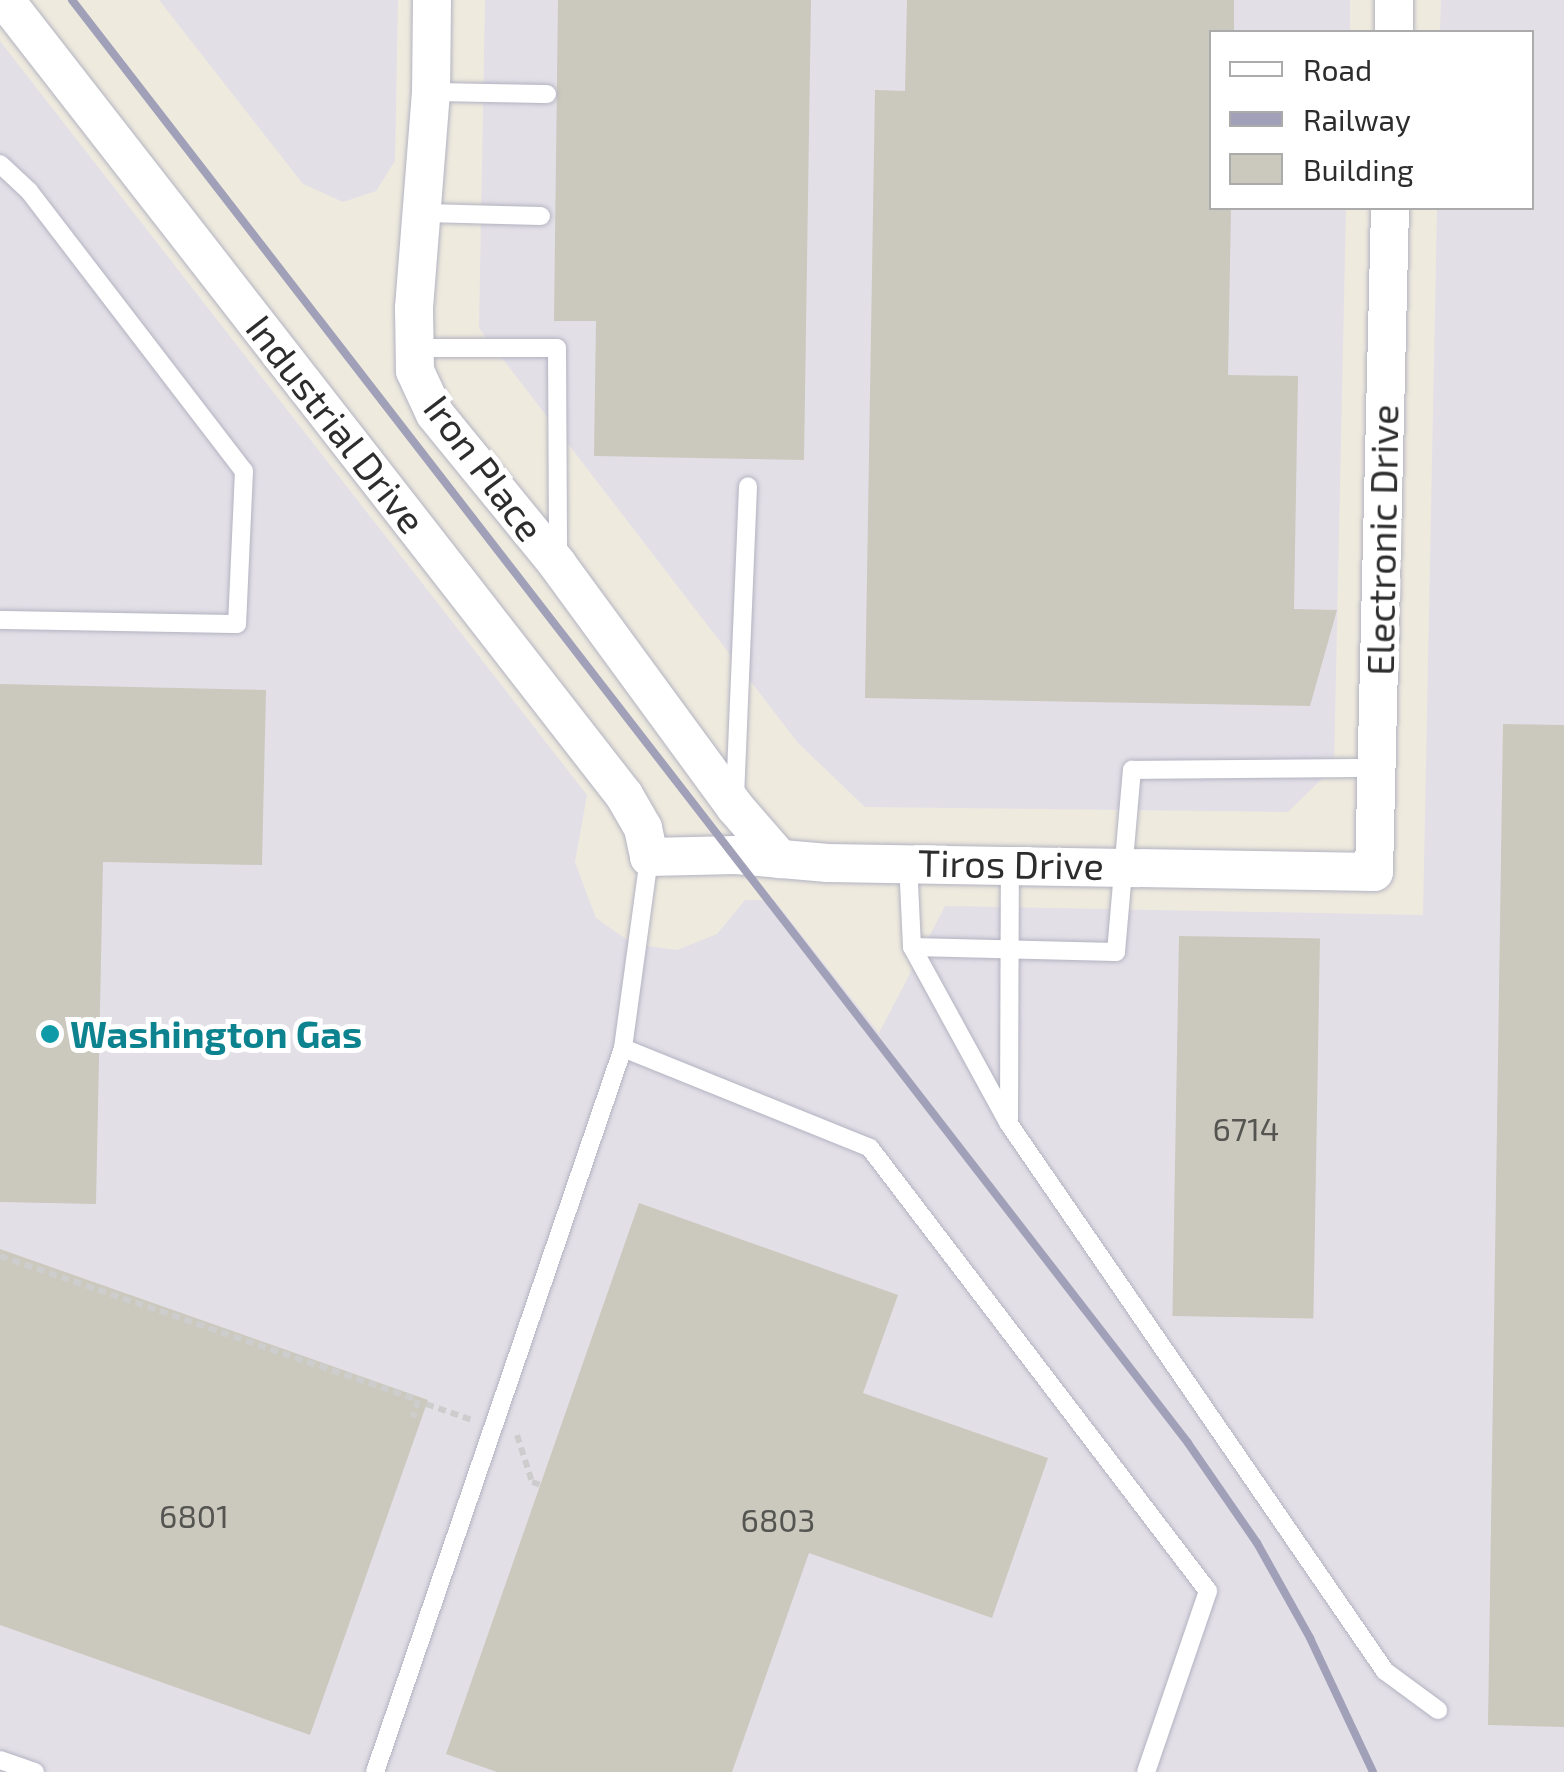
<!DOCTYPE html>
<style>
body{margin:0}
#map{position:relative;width:1564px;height:1772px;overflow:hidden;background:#efeade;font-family:"Exo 2",sans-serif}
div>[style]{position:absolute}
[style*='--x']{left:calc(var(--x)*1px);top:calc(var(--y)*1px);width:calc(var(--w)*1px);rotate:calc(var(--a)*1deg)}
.industrial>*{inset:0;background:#e3dfe7}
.building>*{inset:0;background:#cbc8bd;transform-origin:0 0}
.path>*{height:6px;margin-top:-3px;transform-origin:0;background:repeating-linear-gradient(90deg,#cdcdcd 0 8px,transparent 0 13px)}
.roads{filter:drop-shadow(0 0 2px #b2b3c1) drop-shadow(0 0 2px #b2b3c1)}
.lane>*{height:18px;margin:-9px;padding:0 9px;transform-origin:9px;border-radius:9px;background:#fff}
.street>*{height:38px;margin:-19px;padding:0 19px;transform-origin:19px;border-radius:19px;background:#fff}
.rail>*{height:8px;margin:-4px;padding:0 4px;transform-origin:4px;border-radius:4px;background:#a0a0b8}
.dots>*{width:28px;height:28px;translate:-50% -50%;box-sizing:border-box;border:5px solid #fff;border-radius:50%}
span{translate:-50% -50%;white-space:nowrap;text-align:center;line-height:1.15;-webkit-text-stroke:10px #fff;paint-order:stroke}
.number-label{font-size:32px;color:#545451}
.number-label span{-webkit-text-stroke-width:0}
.street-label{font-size:38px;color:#2d2d2d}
.culture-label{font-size:38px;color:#0d838f;font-weight:700}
.left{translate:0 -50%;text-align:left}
.legend{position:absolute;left:1209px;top:30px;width:325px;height:180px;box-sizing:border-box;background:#fff;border:2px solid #ababab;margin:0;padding:12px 18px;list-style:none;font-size:30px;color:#2d2d2d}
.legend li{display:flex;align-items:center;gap:20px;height:50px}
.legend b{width:50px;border:2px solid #ababab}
</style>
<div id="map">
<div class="industrial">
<div style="clip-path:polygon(159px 0,398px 0,395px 161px,376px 191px,343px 202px,303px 184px)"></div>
<div style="clip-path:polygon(485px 0,1350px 0,1350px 32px,1212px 32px,1212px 208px,1346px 208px,1334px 767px,1288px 812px,865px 807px,798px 743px,479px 328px)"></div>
<div style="clip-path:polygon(1441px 0,1564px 0,1564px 1772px,0 1772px,0 41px,587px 795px,575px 862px,596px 918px,633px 944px,677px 950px,717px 934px,745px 900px,774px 900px,879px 1033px,945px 906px,1423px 915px,1437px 208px,1532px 208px,1532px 32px,1440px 32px)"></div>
</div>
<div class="building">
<div style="clip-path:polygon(558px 0,811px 0,804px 460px,594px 456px,596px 321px,554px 321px)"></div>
<div style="clip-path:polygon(907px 0,1234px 0,1234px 32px,1212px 32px,1212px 208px,1231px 208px,1228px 375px,1298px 376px,1294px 609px,1337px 610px,1310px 706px,865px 698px,875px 90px,905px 91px)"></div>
<div style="clip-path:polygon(0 684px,266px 690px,262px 865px,103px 862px,96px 1204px,0 1202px)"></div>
<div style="clip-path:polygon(1503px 724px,1564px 725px,1564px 1727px,1488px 1725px)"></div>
<div style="left:1179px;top:936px;width:141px;height:380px;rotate:1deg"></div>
<div style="clip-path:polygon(639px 1203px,898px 1295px,863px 1393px,1048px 1458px,992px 1618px,809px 1553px,732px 1772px,497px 1772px,446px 1754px)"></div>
<div style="clip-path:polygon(0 1249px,428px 1400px,310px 1735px,0 1625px)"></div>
</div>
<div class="path">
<div style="--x:0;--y:1256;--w:442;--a:19"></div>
<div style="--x:418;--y:1400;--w:18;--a:106"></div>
<div style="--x:426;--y:1404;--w:49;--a:19.2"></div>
<div style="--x:517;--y:1435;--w:49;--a:72.3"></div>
<div style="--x:532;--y:1482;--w:9;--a:18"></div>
</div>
<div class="roads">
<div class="lane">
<div style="--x:431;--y:92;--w:116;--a:1"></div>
<div style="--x:0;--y:164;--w:40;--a:43"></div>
<div style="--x:29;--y:191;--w:353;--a:52.5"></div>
<div style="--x:244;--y:471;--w:153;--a:92.6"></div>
<div style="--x:237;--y:624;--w:237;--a:-179"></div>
<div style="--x:424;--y:213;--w:117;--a:1.5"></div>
<div style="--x:414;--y:348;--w:143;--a:0"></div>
<div style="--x:557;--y:348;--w:207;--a:89.7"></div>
<div style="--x:735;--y:797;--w:311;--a:-87.6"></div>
<div style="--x:908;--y:862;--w:85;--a:87.3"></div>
<div style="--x:912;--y:947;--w:202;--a:61.3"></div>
<div style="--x:1009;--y:1124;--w:664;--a:55.5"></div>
<div style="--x:1385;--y:1671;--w:66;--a:36.3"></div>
<div style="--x:912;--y:947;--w:204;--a:1.4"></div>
<div style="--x:1116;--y:952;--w:183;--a:-85"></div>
<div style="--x:1132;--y:770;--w:245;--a:-0.5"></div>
<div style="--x:623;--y:1048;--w:266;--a:22"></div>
<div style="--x:870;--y:1148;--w:557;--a:52.66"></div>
<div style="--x:1208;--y:1591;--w:191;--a:108.9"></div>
<div style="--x:1009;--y:1119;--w:254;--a:-89.8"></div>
<div style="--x:0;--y:1760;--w:37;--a:19"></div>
<div style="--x:375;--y:1772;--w:765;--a:-71.09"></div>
<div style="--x:623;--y:1048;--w:193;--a:-82.2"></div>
</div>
<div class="street">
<div style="--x:5;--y:0;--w:1008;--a:52.1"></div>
<div style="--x:624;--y:795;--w:38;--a:60"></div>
<div style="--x:643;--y:828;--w:30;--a:78"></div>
<div style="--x:649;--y:857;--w:87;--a:-1.3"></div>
<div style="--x:736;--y:855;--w:92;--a:5"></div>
<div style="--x:828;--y:863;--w:546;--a:0.94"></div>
<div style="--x:1374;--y:872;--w:664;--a:-88.62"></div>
<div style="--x:432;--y:0;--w:92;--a:90.6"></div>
<div style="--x:431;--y:92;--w:217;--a:94.5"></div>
<div style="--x:414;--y:308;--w:63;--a:89.1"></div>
<div style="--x:415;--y:371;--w:47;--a:65.1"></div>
<div style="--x:435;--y:414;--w:195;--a:50.8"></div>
<div style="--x:558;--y:565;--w:300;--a:53.8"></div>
<div style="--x:735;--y:807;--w:69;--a:49.1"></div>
<div style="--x:1394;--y:32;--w:32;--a:-90"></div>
</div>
</div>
<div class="rail">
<div style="--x:72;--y:0;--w:1824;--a:52.28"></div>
<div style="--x:1188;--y:1443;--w:121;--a:55.4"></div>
<div style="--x:1257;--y:1543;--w:109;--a:60.8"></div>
<div style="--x:1310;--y:1638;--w:148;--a:64.8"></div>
</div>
<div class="dots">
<div style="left:50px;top:1034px;background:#0f9aa8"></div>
</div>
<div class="number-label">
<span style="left:1246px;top:1128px">6714</span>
<span style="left:194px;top:1515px">6801</span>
<span style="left:778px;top:1519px">6803</span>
</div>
<div class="street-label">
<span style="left:336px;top:424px;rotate:52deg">Industrial Drive</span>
<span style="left:484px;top:468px;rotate:53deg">Iron Place</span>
<span style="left:1382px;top:540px;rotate:-89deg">Electronic Drive</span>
<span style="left:1011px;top:864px;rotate:1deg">Tiros Drive</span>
</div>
<div class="culture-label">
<span class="left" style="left:70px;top:1034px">Washington Gas</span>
</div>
<ul class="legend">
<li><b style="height:12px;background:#fff"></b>Road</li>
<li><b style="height:12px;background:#a0a0b8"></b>Railway</li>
<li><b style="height:28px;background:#cbc8bd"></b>Building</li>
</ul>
</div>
